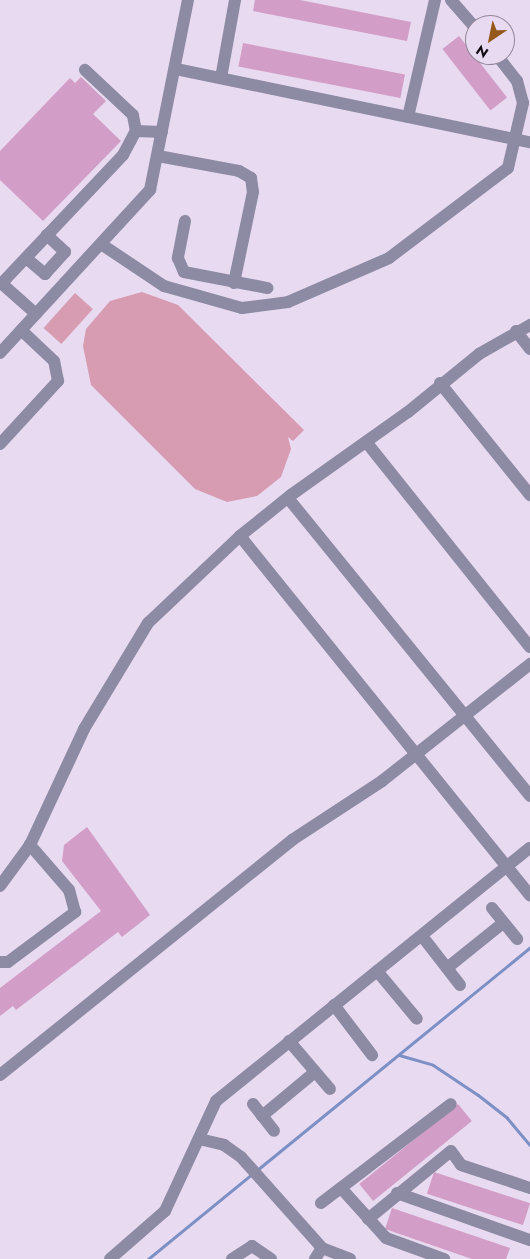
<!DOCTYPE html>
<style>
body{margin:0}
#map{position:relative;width:530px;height:1259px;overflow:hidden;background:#e8daf1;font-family:Jost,sans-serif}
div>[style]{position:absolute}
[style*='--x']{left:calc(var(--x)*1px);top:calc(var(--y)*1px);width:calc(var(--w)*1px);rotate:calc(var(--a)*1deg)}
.green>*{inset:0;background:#d79cb1;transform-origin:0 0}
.stream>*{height:3px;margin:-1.5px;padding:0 1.5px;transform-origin:1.5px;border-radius:1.5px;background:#7c90c5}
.building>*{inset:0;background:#d29dc7;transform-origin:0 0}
.minor>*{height:12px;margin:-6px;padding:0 6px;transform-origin:6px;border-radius:6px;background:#8d8aa4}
span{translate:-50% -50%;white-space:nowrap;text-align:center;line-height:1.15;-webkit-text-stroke:4.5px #e8daf1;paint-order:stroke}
.north{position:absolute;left:465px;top:15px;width:50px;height:50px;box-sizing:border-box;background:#e8daf1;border:1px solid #928798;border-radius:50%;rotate:214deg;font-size:14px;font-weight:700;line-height:20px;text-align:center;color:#100b13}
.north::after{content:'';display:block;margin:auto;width:18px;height:22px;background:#96591c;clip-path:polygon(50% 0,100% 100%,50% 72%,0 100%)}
</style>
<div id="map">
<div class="green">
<div style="clip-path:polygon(142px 292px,178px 305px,304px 430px,293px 441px,288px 437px,291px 449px,281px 477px,257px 496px,227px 502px,195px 489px,91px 385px,83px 346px,86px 329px,110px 301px)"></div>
<div style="left:75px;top:293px;width:24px;height:47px;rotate:42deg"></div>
</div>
<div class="stream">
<div style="--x:399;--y:1055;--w:35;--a:16"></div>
<div style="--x:433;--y:1065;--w:54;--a:33.7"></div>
<div style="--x:478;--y:1095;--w:37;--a:38"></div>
<div style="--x:507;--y:1118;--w:35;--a:50"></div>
<div style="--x:257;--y:1170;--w:353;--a:-39.2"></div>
<div style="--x:148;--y:1259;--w:134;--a:-39.3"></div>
</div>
<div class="building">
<div style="clip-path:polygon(255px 0,300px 0,411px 22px,407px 41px,253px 11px)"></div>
<div style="left:459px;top:36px;width:78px;height:21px;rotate:52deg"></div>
<div style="left:243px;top:43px;width:165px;height:24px;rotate:11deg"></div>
<div style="clip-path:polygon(81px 77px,106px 101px,93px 114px,121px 141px,43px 221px,0 180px,0 151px,70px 78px,75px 83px)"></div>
<div style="clip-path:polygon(87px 827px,150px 915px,122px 937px,118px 932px,16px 1010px,13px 1006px,0 1016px,0 988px,101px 911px,62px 861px,64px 845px)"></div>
<div style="left:458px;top:1104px;width:22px;height:127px;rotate:51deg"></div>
<div style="left:434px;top:1172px;width:101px;height:23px;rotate:18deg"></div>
<div style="clip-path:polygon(392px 1208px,510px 1248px,506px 1259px,472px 1259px,385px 1229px)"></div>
</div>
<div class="minor">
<div style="--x:451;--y:0;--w:37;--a:49"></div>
<div style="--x:176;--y:69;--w:361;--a:11.7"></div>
<div style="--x:221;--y:78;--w:79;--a:-79.8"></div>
<div style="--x:408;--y:117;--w:120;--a:-77"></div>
<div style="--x:136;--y:131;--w:26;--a:2"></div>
<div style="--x:158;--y:156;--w:82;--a:10.5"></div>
<div style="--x:239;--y:171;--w:14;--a:30"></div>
<div style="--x:251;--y:178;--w:14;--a:82"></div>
<div style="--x:253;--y:192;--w:93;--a:101.8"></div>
<div style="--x:185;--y:221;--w:38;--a:101"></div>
<div style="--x:178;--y:258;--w:15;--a:67"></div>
<div style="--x:184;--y:272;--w:85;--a:10.9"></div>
<div style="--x:101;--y:244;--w:76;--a:33.7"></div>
<div style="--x:164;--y:286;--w:81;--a:15.8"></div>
<div style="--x:242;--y:308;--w:46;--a:-7.4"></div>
<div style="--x:288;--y:302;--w:110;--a:-23.5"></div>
<div style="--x:389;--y:258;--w:149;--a:-37.1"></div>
<div style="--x:508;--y:168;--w:67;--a:-77"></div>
<div style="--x:523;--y:103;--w:23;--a:-105"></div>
<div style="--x:517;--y:81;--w:33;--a:-128"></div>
<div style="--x:26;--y:258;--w:25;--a:40"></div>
<div style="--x:45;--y:274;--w:30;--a:-48"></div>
<div style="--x:65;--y:252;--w:25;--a:-137"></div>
<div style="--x:0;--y:282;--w:48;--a:41.6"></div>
<div style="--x:2;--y:283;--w:176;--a:-46.6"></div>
<div style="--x:123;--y:155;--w:27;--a:-62"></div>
<div style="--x:136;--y:131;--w:16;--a:-101"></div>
<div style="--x:133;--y:115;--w:66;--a:-136.8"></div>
<div style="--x:516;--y:331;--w:23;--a:52"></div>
<div style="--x:0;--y:353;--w:222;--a:-47.4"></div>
<div style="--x:150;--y:190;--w:194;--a:-78.7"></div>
<div style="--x:440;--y:383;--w:144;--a:51.2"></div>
<div style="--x:367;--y:443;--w:261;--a:51.4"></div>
<div style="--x:0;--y:444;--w:86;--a:-47.4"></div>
<div style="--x:58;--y:381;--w:20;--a:-101"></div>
<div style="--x:54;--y:361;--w:45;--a:-136.8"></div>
<div style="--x:288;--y:498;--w:384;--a:50.9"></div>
<div style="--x:240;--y:536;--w:462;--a:51.1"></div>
<div style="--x:0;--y:886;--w:51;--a:-53.8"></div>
<div style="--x:30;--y:845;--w:128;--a:-65"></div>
<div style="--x:84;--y:729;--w:124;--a:-58.9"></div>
<div style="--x:148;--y:623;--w:127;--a:-43.4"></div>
<div style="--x:240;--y:536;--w:65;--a:-38.8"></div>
<div style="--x:291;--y:495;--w:143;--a:-35.4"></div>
<div style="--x:408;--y:412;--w:92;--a:-39.2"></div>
<div style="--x:479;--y:354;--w:59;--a:-29.6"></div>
<div style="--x:492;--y:908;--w:40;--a:51"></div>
<div style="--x:422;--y:936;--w:62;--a:52.2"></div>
<div style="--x:0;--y:962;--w:8;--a:0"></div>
<div style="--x:8;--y:962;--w:84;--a:-36.7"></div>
<div style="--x:75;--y:912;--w:23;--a:-105"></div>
<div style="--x:69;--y:890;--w:60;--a:-130.9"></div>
<div style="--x:447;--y:968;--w:72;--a:-38.8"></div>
<div style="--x:377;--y:971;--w:62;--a:50.2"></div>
<div style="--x:334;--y:1005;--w:63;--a:52.8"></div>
<div style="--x:289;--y:1041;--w:63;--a:49.5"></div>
<div style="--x:0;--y:1075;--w:375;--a:-38.8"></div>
<div style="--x:292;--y:840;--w:108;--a:-33.2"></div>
<div style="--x:382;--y:781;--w:189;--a:-38.3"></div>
<div style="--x:253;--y:1104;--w:34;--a:52"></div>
<div style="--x:262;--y:1116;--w:69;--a:-39.7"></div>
<div style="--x:199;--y:1139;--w:26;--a:13"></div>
<div style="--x:224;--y:1145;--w:21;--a:35"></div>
<div style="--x:241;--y:1157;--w:122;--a:48.3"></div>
<div style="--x:322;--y:1248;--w:30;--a:21"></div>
<div style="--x:341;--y:1188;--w:67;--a:48"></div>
<div style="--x:386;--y:1238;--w:62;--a:19.9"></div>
<div style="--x:397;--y:1193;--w:141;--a:19.5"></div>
<div style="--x:321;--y:1203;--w:163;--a:-37.3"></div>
<div style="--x:368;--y:1219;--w:107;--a:-39.3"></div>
<div style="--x:451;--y:1151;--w:17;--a:54"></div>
<div style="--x:461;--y:1165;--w:73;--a:18.4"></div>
<div style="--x:110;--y:1259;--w:73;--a:-41.1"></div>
<div style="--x:165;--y:1211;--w:121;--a:-65.1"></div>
<div style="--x:216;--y:1101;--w:403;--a:-38.9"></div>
<div style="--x:232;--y:1259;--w:24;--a:-33"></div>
<div style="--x:252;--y:1246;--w:23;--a:34"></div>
<div style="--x:315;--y:1259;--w:13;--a:-58"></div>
</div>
<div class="north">N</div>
</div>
